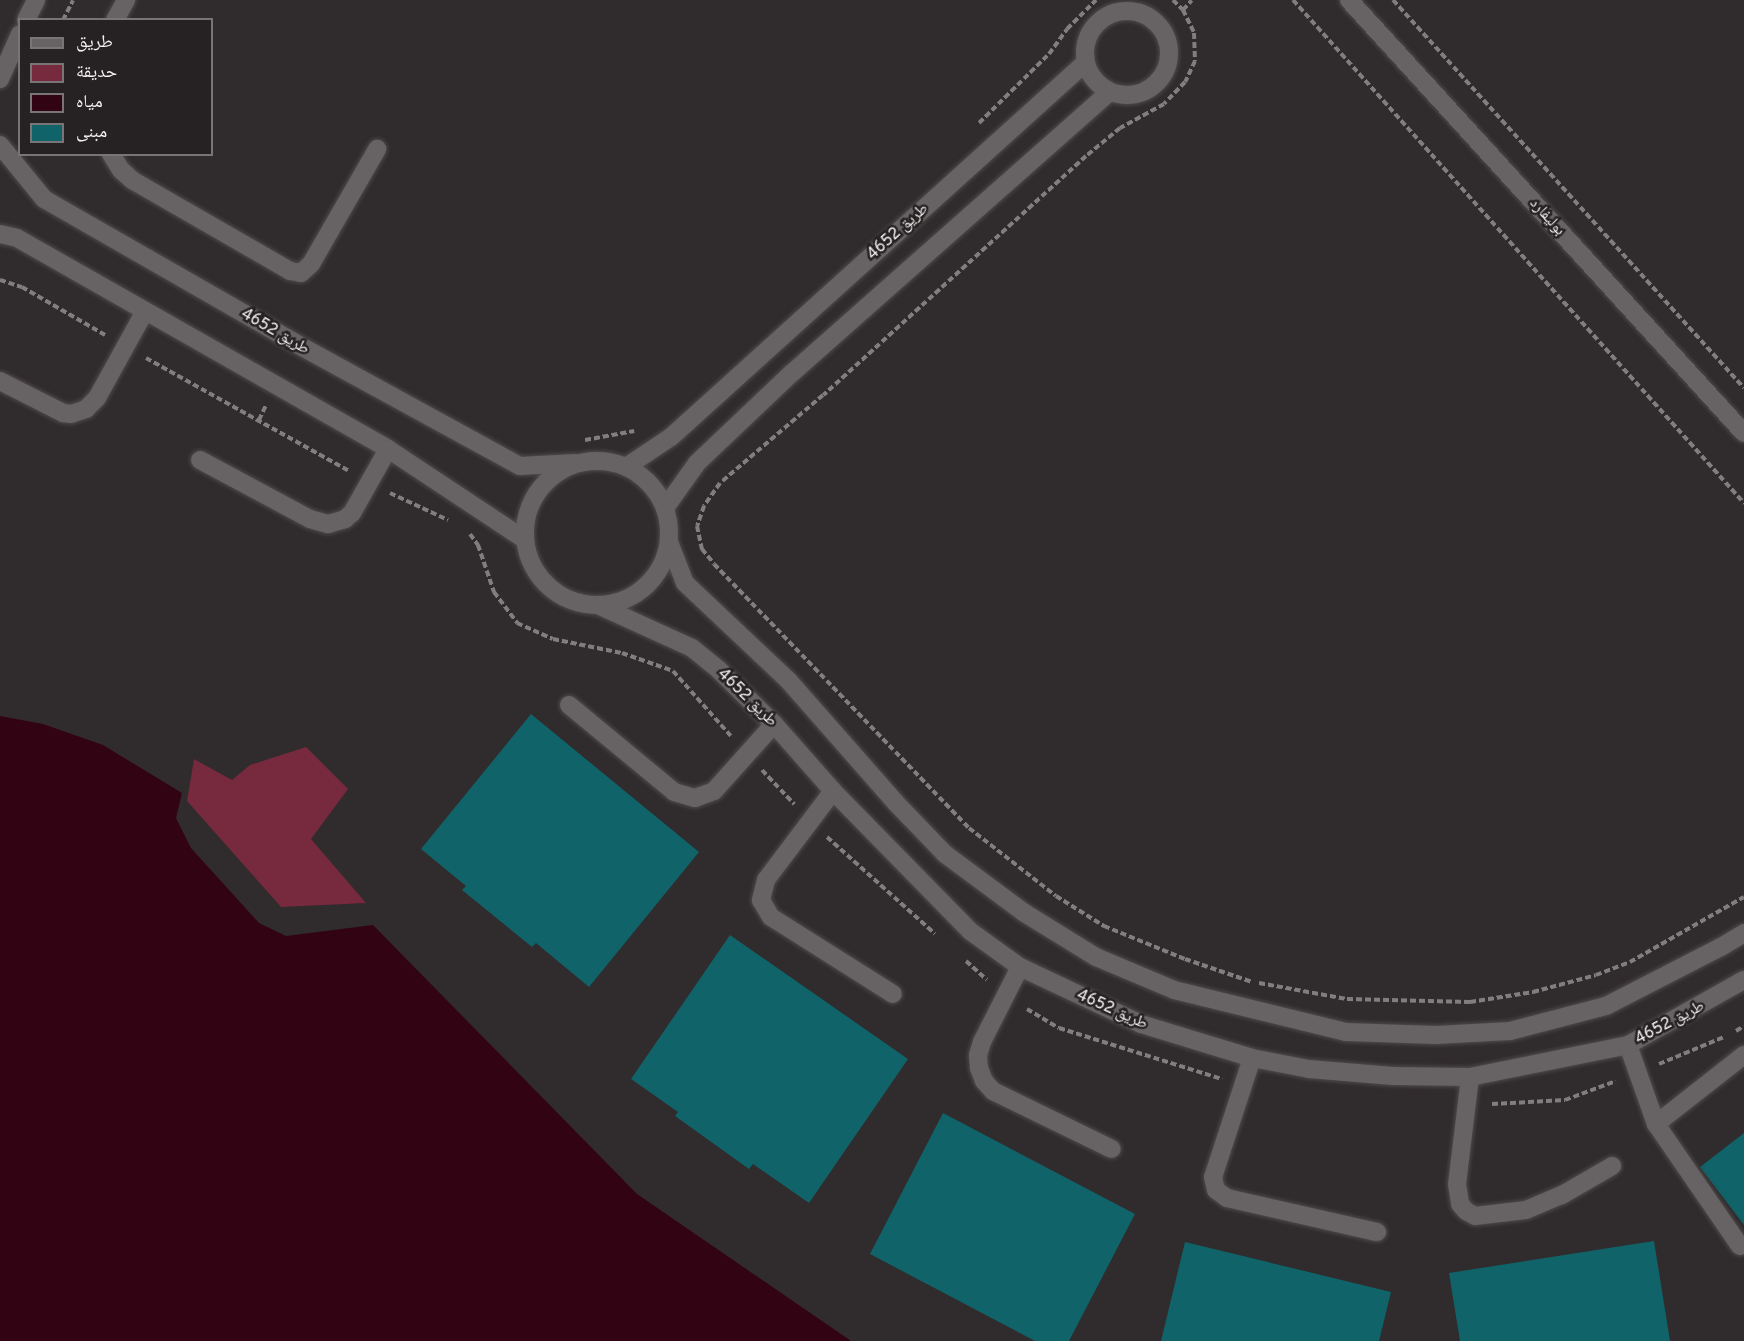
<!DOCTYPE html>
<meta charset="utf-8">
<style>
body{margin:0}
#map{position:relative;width:1744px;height:1341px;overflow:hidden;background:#302b2c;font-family:Overpass,"Noto Naskh Arabic",sans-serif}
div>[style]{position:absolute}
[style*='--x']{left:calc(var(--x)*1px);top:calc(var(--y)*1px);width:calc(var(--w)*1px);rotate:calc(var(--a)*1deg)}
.green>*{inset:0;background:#77293e}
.water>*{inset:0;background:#320413}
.building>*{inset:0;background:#106369}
.path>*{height:4px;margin-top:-2px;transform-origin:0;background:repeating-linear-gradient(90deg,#827e7e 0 6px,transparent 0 9px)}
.roads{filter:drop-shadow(0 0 2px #4d4a4a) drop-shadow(0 0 2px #4d4a4a)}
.lane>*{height:18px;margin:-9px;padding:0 9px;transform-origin:9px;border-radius:9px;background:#676263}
.street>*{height:18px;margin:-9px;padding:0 9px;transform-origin:9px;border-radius:9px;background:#676263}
.street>.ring{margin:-9px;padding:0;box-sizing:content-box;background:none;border:18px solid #676263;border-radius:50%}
.secondary>*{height:18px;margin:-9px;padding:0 9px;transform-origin:9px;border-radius:9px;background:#676263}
.secondary>.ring{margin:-9px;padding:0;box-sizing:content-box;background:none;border:18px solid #676263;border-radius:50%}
span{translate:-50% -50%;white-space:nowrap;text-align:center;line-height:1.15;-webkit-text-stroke:5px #262122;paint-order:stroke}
.street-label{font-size:16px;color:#f6f3f3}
.legend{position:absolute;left:18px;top:18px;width:195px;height:138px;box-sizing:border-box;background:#262122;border:2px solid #797576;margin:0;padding:8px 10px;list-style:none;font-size:18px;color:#f6f3f3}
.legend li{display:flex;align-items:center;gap:12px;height:30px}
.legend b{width:30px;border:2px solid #797576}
</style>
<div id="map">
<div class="green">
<div style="clip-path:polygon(306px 747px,348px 789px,311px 839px,366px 903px,281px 907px,187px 801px,194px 759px,232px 780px,250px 765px)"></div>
</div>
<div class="water">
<div style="clip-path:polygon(0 716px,43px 724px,103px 745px,182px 793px,176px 818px,191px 848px,259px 923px,286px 936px,373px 925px,637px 1194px,851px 1341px,0 1341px)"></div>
</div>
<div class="building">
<div style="clip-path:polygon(531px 714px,699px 852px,589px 987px,536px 943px,532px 947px,462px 890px,466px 886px,421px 849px)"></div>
<div style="clip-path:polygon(730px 935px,908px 1059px,809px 1203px,753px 1164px,749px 1169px,675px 1116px,678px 1112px,631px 1079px)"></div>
<div style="clip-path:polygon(943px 1113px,1135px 1214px,1069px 1341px,1035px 1341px,870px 1254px)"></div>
<div style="clip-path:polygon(1744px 1133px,1744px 1225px,1700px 1167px)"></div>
<div style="clip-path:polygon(1654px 1241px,1670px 1341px,1460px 1341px,1449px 1273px)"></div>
<div style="clip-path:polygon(1185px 1242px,1391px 1292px,1379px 1341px,1161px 1341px)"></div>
</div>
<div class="path">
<div style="--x:1173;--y:0;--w:14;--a:45"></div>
<div style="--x:1183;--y:10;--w:25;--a:64"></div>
<div style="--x:1194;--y:33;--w:28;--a:88"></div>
<div style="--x:1195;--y:61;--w:23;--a:115"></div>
<div style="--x:1185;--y:82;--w:30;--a:134"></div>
<div style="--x:1164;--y:104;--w:50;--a:151.4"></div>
<div style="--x:1120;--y:128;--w:44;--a:140.5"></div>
<div style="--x:1086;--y:156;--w:355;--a:137.7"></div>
<div style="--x:823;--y:395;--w:135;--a:139.5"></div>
<div style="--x:720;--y:483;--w:28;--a:125"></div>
<div style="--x:704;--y:506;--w:21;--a:109"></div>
<div style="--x:697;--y:526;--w:24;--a:78"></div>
<div style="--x:702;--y:549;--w:19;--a:51"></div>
<div style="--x:714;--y:564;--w:367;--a:46"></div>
<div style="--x:969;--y:828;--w:110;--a:38"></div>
<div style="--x:1056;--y:896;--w:57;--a:32"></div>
<div style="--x:1104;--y:926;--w:87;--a:22.2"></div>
<div style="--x:1185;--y:959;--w:71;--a:18.9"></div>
<div style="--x:1293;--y:0;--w:676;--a:48.12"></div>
<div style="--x:1393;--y:0;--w:523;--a:47.87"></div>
<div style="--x:1183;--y:10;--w:13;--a:-48"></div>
<div style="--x:63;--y:20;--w:22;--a:-63"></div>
<div style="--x:979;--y:123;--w:98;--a:-44.6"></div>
<div style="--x:1049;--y:54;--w:31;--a:-54"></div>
<div style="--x:1067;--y:29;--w:41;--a:-45"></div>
<div style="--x:0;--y:280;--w:23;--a:18"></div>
<div style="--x:22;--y:287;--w:96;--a:30"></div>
<div style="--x:146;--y:358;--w:232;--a:29.1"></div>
<div style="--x:259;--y:420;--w:17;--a:-65"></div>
<div style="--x:585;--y:440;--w:50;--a:-10.4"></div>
<div style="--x:390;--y:493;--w:64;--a:25"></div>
<div style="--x:470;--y:534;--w:14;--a:54"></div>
<div style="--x:478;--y:545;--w:50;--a:71.2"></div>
<div style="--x:494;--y:592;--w:39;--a:53"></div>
<div style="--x:517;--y:623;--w:39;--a:24"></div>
<div style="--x:553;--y:639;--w:70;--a:11.5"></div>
<div style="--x:622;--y:653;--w:54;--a:19.4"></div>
<div style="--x:673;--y:671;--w:87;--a:48.3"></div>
<div style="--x:762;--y:770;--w:47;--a:46.7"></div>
<div style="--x:827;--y:837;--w:145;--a:41.9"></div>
<div style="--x:966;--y:961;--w:28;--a:42"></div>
<div style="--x:1259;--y:983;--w:89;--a:10.3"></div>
<div style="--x:1347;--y:999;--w:123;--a:1.4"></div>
<div style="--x:1470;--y:1002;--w:64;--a:-9"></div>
<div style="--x:1533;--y:992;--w:65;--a:-15.1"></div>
<div style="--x:1596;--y:975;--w:36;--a:-21"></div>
<div style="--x:1630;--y:962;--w:131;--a:-29.7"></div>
<div style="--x:1027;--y:1009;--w:37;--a:31"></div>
<div style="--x:1059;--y:1028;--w:171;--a:17.4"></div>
<div style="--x:1736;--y:1031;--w:9;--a:-32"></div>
<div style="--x:1659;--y:1064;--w:70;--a:-22.6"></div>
<div style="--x:1492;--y:1104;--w:73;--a:-3.1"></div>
<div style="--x:1565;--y:1100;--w:54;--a:-20.4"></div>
</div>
<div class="roads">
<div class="lane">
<div style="--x:115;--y:20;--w:23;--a:-61"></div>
<div style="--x:111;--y:154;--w:19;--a:58"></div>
<div style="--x:121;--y:170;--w:15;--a:42"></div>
<div style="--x:132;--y:180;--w:182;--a:29.9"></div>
<div style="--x:290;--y:271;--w:11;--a:10"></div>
<div style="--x:301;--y:273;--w:13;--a:-42"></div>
<div style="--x:311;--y:264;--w:133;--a:-60.1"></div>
<div style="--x:0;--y:381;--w:71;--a:26.9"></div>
<div style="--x:63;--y:413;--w:8;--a:7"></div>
<div style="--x:71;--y:414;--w:16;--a:-18"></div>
<div style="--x:86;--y:409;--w:16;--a:-45"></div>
<div style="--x:97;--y:398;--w:99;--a:-61.1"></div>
<div style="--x:200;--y:460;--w:125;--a:28.2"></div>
<div style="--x:310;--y:519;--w:19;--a:16"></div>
<div style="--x:328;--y:524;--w:18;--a:-16"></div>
<div style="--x:345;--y:519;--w:9;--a:-41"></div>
<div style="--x:352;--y:513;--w:73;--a:-60.6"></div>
<div style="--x:569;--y:705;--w:136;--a:39.6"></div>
<div style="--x:674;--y:792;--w:22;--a:16"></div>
<div style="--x:695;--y:798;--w:20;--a:-20"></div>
<div style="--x:714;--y:791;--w:90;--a:-48.2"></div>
<div style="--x:833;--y:791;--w:111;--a:127"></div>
<div style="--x:766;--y:880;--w:21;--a:104"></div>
<div style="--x:761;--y:900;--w:20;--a:60"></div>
<div style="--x:771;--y:917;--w:144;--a:32.3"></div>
<div style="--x:1020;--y:967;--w:84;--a:116.9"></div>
<div style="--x:982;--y:1042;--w:14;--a:107"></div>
<div style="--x:978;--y:1055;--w:13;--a:86"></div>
<div style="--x:979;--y:1068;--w:14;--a:69"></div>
<div style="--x:984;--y:1081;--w:13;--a:48"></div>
<div style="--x:993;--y:1091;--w:132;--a:26"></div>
<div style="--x:1628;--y:1045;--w:84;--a:70.5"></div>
<div style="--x:1656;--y:1124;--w:148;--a:55.5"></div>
<div style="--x:1252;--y:1058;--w:125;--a:108.1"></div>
<div style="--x:1213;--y:1177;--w:13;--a:77"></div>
<div style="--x:1216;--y:1190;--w:14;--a:36"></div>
<div style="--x:1227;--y:1198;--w:154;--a:12.8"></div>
<div style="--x:1470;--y:1077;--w:108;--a:96.9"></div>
<div style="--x:1457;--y:1184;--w:20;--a:81"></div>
<div style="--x:1460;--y:1204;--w:9;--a:49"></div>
<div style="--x:1466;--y:1211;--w:10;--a:29"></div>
<div style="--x:1475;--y:1216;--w:51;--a:-6.7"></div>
<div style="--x:1526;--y:1210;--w:39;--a:-23"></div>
<div style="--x:1562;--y:1195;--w:58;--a:-30.1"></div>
<div style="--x:1656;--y:1124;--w:112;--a:-38.1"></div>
</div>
<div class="street">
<div style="--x:1349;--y:0;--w:586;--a:47.63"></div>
<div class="ring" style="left:1085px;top:11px;width:66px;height:66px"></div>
<div style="--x:626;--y:467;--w:54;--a:-33.7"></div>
<div style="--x:671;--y:437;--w:559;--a:-42.1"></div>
<div style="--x:665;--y:508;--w:55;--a:-54.6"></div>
<div style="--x:697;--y:463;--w:131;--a:-43.5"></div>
<div style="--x:792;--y:373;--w:424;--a:-41.5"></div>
</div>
<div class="secondary">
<div style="--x:26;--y:20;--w:22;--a:-63"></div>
<div style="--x:0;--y:79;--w:49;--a:-66"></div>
<div style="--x:0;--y:145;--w:70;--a:50.8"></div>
<div style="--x:44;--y:199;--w:289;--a:29.8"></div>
<div style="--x:295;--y:343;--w:256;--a:28.7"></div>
<div style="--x:520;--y:466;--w:55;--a:-3.1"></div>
<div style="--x:0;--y:234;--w:17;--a:13"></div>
<div style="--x:17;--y:238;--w:427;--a:29.6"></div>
<div style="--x:388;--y:449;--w:163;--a:33.5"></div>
<div class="ring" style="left:525px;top:461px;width:126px;height:126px"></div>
<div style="--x:669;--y:542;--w:44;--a:68.7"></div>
<div style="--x:685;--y:583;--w:141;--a:43.3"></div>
<div style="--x:788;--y:680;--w:162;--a:48.7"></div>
<div style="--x:895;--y:802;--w:72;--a:46.1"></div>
<div style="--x:945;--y:854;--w:97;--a:36.6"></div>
<div style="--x:1023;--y:912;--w:86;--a:31.7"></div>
<div style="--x:1096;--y:957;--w:85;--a:22.9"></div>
<div style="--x:1174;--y:990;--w:177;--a:13.7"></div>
<div style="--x:1346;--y:1032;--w:90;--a:1.9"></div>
<div style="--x:1436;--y:1035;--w:74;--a:-3.1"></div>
<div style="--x:1510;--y:1031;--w:99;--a:-14.6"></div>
<div style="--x:1606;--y:1006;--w:129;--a:-27.2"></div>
<div style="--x:1721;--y:947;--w:27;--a:-31"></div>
<div style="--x:600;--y:606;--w:101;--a:24.5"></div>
<div style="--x:692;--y:648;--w:35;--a:39"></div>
<div style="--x:719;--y:670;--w:77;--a:44.5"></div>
<div style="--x:774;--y:724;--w:89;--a:48.6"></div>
<div style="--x:833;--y:791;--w:196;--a:45.6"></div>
<div style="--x:970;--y:931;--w:62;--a:35.8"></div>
<div style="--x:1020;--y:967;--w:134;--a:25.2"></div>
<div style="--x:1141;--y:1024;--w:116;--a:17"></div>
<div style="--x:1252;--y:1058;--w:58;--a:10.9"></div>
<div style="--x:1309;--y:1069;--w:84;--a:4.8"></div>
<div style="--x:1393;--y:1076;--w:77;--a:0.7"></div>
<div style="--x:1470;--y:1077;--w:161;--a:-11.4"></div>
<div style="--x:1628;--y:1045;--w:133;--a:-29.3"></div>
</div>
</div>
<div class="street-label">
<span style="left:1547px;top:217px;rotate:48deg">بوليفارد</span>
<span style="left:898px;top:232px;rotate:-42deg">طريق 4652</span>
<span style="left:275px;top:332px;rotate:30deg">طريق 4652</span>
<span style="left:747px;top:698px;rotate:44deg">طريق 4652</span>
<span style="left:1112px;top:1010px;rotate:24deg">طريق 4652</span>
<span style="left:1670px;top:1023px;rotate:-28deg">طريق 4652</span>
</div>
<ul class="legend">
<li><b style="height:8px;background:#676263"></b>طريق</li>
<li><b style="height:16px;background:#77293e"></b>حديقة</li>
<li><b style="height:16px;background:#320413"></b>مياه</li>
<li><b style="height:16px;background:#106369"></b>مبنى</li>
</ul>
</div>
